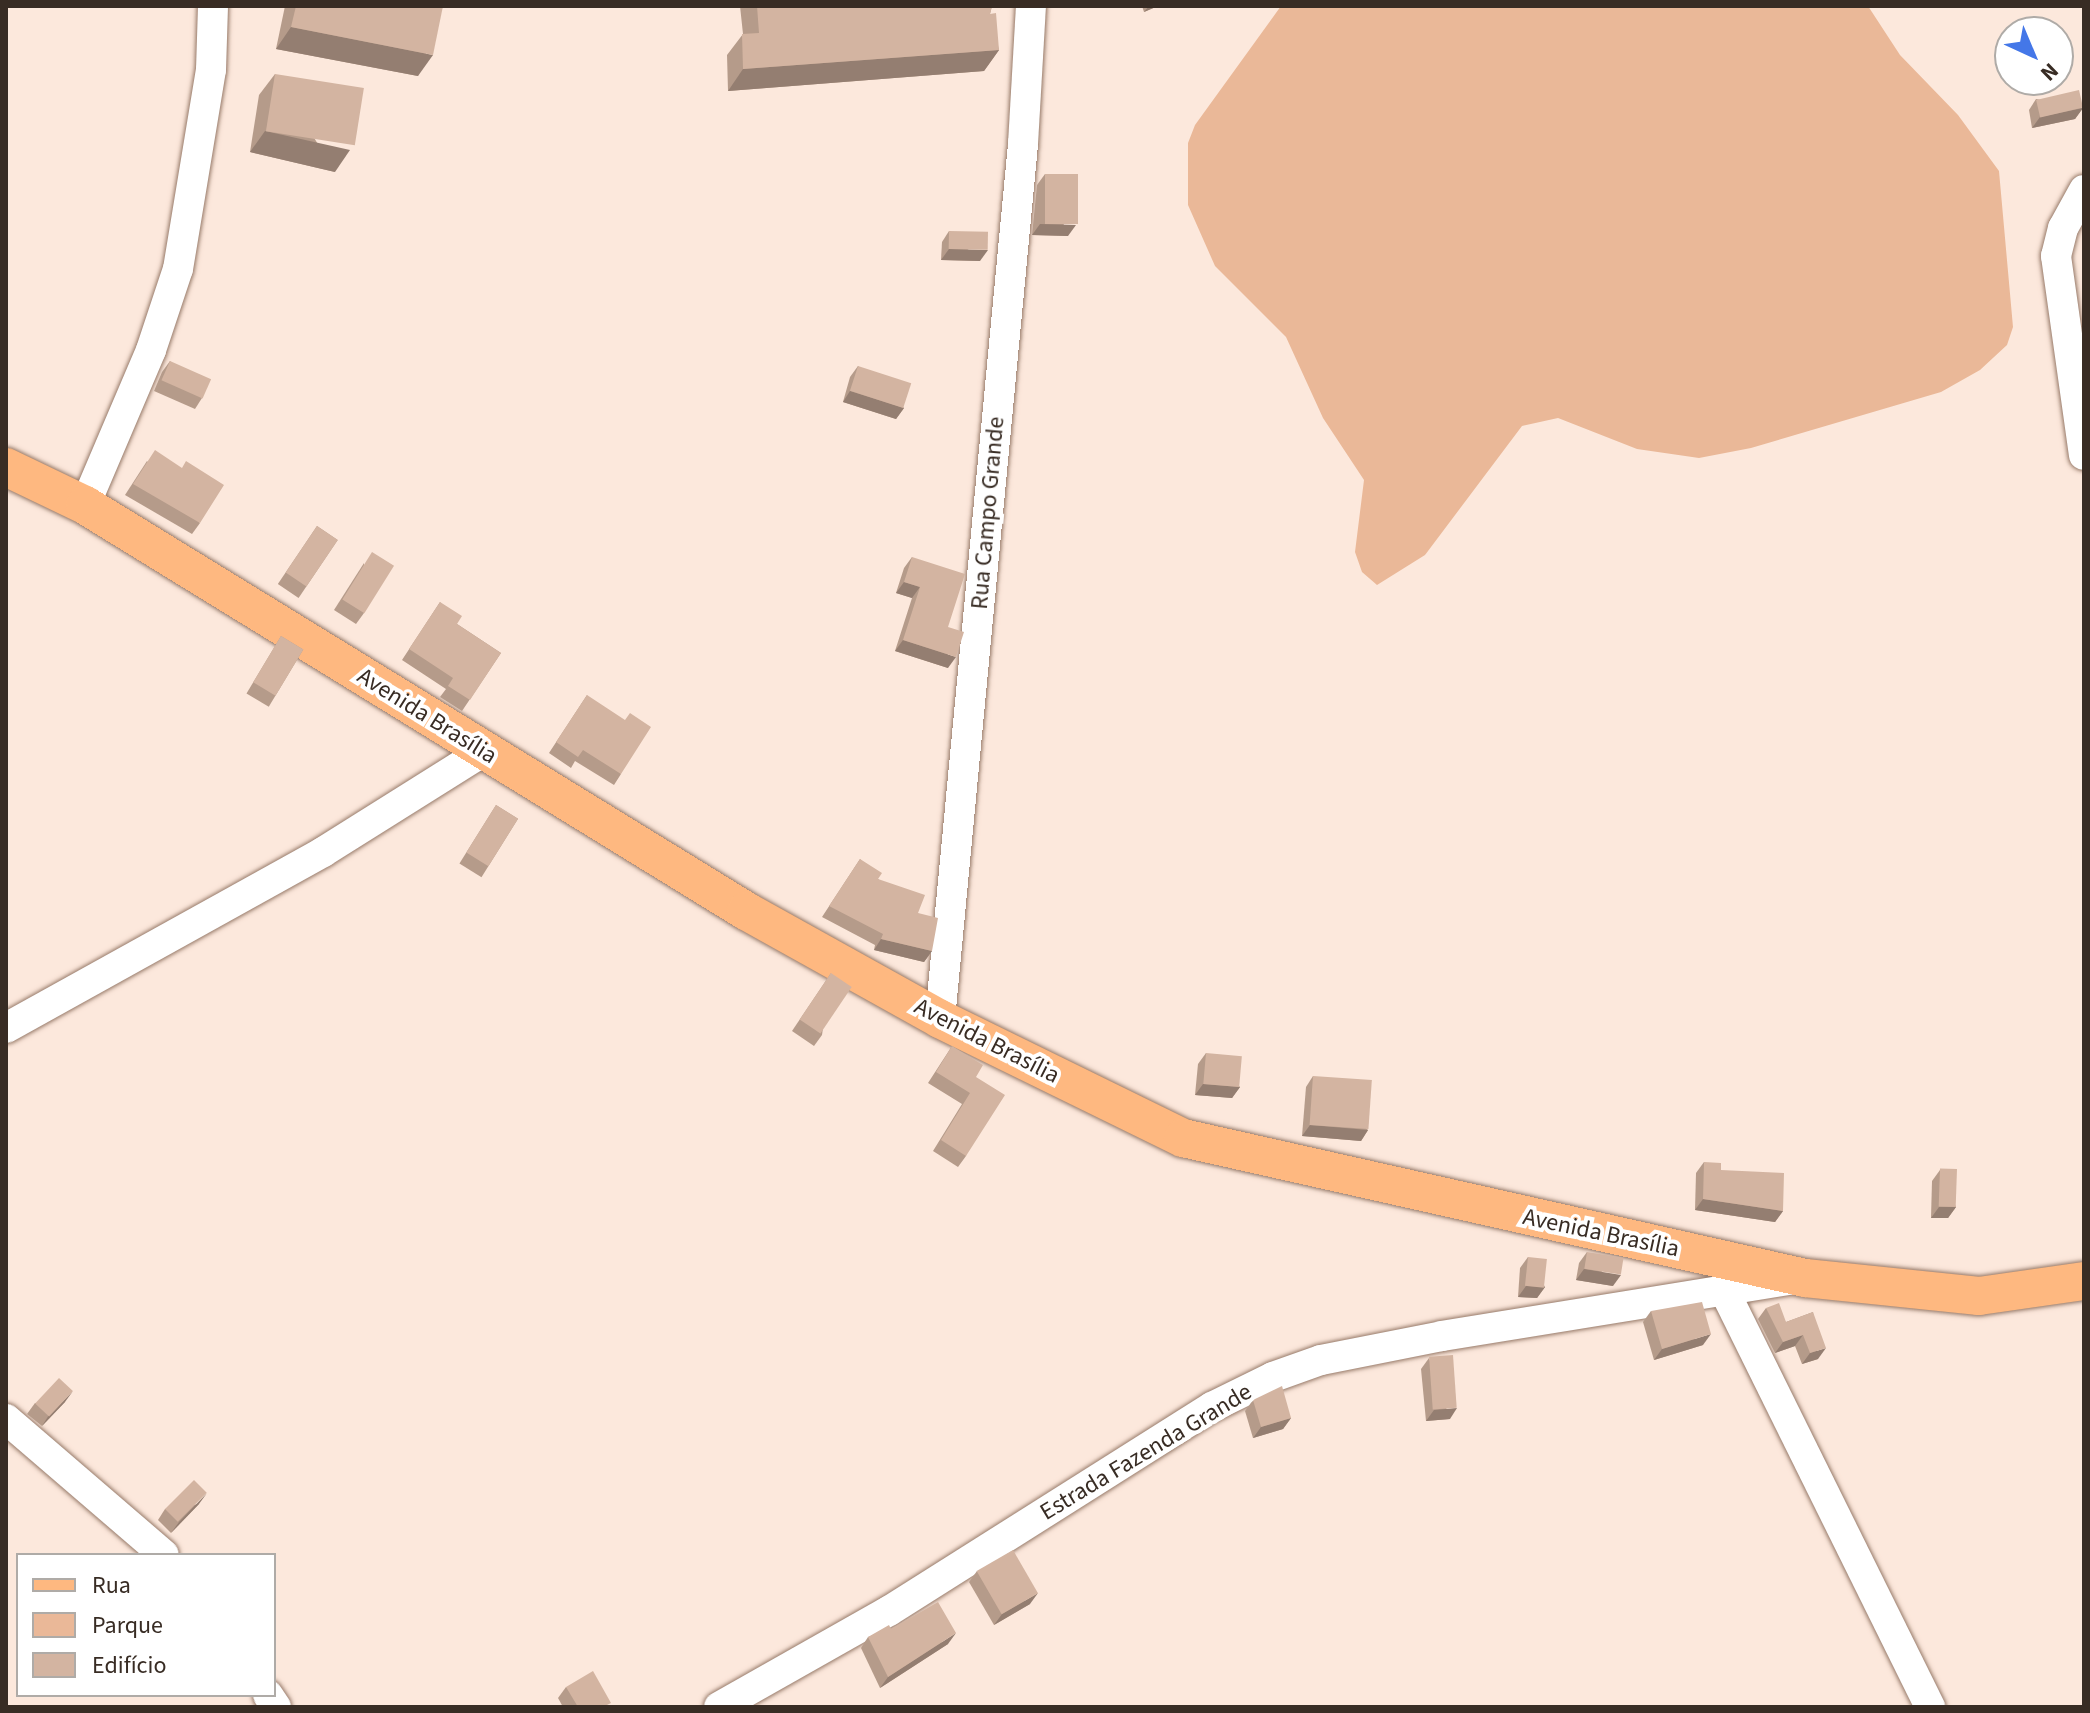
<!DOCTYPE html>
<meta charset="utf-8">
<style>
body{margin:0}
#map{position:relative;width:2090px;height:1713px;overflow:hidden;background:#fce8dc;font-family:"Source Sans 3",sans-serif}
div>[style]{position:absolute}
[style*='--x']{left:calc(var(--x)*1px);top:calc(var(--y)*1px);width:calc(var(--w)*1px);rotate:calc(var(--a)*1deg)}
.green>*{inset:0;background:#eab898}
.roads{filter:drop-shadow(0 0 2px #977a69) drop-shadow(0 0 2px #977a69)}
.minor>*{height:30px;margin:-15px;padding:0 15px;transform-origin:15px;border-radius:15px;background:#fff}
.major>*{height:38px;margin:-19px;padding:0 19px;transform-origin:19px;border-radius:19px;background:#feb880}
.wall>*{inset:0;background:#b59b8a;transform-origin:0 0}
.shaded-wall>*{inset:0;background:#947e71}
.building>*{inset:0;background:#d3b4a1;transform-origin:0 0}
span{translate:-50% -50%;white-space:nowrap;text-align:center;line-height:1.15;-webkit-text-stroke:8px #fff;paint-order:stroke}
.street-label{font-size:24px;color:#382c24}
.frame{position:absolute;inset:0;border:8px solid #382c24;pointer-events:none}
.legend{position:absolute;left:16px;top:1553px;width:260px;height:144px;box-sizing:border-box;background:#fff;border:2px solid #afaba7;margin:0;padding:10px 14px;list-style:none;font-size:24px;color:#382c24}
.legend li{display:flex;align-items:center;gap:16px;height:40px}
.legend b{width:40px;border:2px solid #afaba7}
.north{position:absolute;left:1994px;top:16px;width:80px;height:80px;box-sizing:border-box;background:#fff;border:2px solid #afaba7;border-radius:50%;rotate:136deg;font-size:22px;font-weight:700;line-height:32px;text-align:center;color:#382c24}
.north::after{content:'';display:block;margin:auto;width:28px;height:36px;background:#4477e8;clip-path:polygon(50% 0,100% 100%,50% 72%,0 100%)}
</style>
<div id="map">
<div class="green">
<div style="clip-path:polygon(1281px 6px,1868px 6px,1900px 55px,1958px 115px,1999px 171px,2013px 327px,2007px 345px,1980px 370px,1941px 392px,1751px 448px,1699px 458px,1637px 449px,1558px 418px,1522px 426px,1425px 555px,1377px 585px,1362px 572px,1355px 552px,1364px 480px,1323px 418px,1286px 337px,1215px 266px,1188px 205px,1188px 143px,1195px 125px)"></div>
</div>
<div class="roads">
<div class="minor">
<div style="--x:2084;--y:190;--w:43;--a:118.9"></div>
<div style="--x:2063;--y:228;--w:29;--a:104"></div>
<div style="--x:2056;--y:256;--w:201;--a:82"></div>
<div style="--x:85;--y:505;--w:168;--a:-66.9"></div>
<div style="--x:151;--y:350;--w:85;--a:-71.6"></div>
<div style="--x:178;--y:269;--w:202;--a:-80.6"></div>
<div style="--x:211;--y:70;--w:64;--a:-88.2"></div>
<div style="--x:940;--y:1019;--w:879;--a:-84.58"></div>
<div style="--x:1023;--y:144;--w:138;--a:-86.7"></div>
<div style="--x:6;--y:1028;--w:363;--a:-29"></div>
<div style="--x:323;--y:852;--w:190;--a:-32.1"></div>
<div style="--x:1725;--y:1292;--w:463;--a:63.7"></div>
<div style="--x:6;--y:1419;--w:208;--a:40.7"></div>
<div style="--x:268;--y:1695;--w:14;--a:56"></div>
<div style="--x:719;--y:1707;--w:195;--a:-29.5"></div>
<div style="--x:889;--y:1611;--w:382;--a:-32.3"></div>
<div style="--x:1212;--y:1407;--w:68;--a:-26.2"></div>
<div style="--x:1273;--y:1377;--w:51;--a:-19.5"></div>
<div style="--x:1321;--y:1360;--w:123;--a:-11.2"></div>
<div style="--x:1442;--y:1336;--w:358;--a:-9.2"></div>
</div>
<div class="major">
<div style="--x:6;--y:467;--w:88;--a:25.7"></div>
<div style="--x:85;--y:505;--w:776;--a:31.56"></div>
<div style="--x:746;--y:911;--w:222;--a:29.1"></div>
<div style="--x:940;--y:1019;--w:271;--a:26.1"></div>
<div style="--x:1183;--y:1138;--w:638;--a:12.68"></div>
<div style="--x:1805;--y:1278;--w:175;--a:5.9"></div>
<div style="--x:1979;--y:1296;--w:106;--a:-8.1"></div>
</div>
</div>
<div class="wall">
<div style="clip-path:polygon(285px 6px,443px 6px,418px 76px,276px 49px)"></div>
<div style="clip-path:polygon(740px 6px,992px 6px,990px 14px,999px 50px,984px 71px,728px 91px,727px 55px,743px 34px)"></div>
<div style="clip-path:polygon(1142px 6px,1158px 6px,1144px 12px)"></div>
<div style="clip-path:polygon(2010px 47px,2010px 76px,2004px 77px,2000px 59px,2008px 48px)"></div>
<div style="clip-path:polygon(275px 74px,335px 172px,250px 152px,259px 95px)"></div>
<div style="clip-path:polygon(2036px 99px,2083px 108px,2075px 119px,2032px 128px,2029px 110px)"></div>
<div style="clip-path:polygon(1045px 174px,1068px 236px,1032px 235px,1037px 185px)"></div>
<div style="clip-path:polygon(949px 231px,980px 261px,941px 260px,942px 242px)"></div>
<div style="clip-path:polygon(170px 361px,202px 398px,195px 409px,154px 391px,162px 372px)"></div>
<div style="clip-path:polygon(858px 366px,904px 408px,896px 419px,843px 402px,850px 377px)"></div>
<div style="clip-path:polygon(147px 461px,200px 523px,192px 534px,125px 495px)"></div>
<div style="left:317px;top:526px;width:25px;height:70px;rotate:34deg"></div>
<div style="clip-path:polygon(912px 557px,948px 627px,948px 668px,895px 651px,912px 598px,896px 593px,904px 568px)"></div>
<div style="clip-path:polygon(364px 563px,364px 613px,356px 624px,334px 610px)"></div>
<div style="clip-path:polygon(440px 602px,457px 624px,501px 653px,462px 711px,440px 697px,446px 689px,402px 660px)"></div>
<div style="left:281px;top:636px;width:26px;height:67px;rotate:31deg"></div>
<div style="clip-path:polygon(587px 695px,621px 774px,614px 785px,575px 761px,571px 768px,549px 753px)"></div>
<div style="left:496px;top:805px;width:26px;height:69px;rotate:32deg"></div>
<div style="clip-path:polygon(860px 859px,878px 879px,918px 913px,932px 951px,924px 962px,874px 950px,875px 945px,822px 917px)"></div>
<div style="clip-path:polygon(831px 973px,822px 1035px,814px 1046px,792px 1031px)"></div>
<div style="clip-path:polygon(952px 1046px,976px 1077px,966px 1156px,958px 1167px,933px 1151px,962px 1104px,928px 1083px)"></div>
<div style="clip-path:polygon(1206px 1053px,1240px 1087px,1232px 1098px,1195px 1095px,1198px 1064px)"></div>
<div style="clip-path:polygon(1313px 1076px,1368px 1130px,1361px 1141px,1302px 1136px,1306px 1087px)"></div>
<div style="clip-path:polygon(1704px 1162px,1783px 1211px,1775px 1222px,1695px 1210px,1696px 1173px)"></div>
<div style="clip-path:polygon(1940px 1170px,1956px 1207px,1948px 1218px,1931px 1218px,1932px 1181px)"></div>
<div style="clip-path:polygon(1587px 1252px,1613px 1286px,1576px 1280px,1579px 1263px)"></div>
<div style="clip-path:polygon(1528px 1257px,1545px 1287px,1537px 1298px,1518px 1297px,1520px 1268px)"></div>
<div style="clip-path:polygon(1766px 1308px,1786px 1322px,1813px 1312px,1818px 1359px,1802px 1364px,1795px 1346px,1775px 1353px,1758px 1319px)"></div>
<div style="clip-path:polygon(1651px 1311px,1703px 1345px,1654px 1360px,1643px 1322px)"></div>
<div style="clip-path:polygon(1429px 1358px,1450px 1419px,1426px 1421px,1421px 1369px)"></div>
<div style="clip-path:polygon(1253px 1400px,1291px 1418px,1283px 1429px,1253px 1438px,1245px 1411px)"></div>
<div style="clip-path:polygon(65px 1402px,42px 1426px,27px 1414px,35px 1403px)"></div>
<div style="clip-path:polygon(199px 1504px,171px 1533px,158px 1520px,165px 1509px)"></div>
<div style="clip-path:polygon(977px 1571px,1030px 1604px,994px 1625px,969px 1582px)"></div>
<div style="clip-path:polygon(891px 1629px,948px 1644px,880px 1688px,861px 1648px,868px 1637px)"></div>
<div style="clip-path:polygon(566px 1687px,608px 1707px,563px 1707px,558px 1698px)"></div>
</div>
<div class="shaded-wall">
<div style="clip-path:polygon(1149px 6px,1158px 6px,1144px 12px)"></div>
<div style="clip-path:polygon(291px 27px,433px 55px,418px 76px,276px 49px)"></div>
<div style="clip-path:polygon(999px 50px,984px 71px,728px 91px,743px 69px)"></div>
<div style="clip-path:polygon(2010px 68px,2010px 76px,2004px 77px)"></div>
<div style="clip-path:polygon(2083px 108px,2075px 119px,2032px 128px,2040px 117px)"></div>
<div style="clip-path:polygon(265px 131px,350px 150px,335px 172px,250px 152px)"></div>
<div style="clip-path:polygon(1040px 224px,1076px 225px,1068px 236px,1032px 235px)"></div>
<div style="clip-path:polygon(949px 249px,988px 250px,980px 261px,941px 260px)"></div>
<div style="clip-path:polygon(850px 391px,904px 408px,896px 419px,843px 402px)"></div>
<div style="clip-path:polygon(904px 582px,920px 587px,912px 598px,896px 593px)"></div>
<div style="clip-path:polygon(903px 640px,956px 657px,948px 668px,895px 651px)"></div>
<div style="clip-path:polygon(881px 939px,932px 951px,924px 962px,874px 950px)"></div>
<div style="clip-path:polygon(1203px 1084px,1240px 1087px,1232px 1098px,1195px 1095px)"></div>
<div style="clip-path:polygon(1310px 1125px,1368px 1130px,1361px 1141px,1302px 1136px)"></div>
<div style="clip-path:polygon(1703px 1199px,1783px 1211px,1775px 1222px,1695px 1210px)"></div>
<div style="clip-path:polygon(1939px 1207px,1956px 1207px,1948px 1218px,1931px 1218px)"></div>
<div style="clip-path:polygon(1584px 1269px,1621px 1275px,1613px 1286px,1576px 1280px)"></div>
<div style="clip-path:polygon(1526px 1286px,1545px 1287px,1537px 1298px,1518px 1297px)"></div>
<div style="clip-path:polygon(1711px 1334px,1703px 1345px,1654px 1360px,1662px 1349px)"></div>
<div style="clip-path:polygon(1803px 1335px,1795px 1346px,1775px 1353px,1783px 1342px)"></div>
<div style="clip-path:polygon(1826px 1348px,1818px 1359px,1802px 1364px,1810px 1353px)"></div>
<div style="clip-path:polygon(73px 1391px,65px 1402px,42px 1426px,49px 1415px)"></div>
<div style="clip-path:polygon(1457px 1408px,1450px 1419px,1426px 1421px,1434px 1410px)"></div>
<div style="clip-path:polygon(1291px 1418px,1283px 1429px,1253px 1438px,1261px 1427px)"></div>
<div style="clip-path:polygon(207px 1493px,199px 1504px,171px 1533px,179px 1522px)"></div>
<div style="clip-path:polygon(1038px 1593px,1030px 1604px,994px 1625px,1002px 1614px)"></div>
<div style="clip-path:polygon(956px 1633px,948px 1644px,880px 1688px,888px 1677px)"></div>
</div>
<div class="building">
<div style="clip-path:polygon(296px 6px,443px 6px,433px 55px,291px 27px)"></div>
<div style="clip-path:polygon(757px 6px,992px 6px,990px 14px,996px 13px,999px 50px,743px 69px,742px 34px,759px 33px)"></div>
<div style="left:275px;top:74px;width:90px;height:58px;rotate:9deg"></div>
<div style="left:2079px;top:90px;width:18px;height:44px;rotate:77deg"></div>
<div style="left:1045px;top:174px;width:33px;height:50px"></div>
<div style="left:949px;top:231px;width:39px;height:18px;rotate:1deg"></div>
<div style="left:170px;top:361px;width:45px;height:21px;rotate:24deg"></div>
<div style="left:858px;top:366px;width:56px;height:26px;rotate:18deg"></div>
<div style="clip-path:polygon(155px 450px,182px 468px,186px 461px,224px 485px,200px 523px,133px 484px)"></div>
<div style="left:317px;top:526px;width:25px;height:56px;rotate:34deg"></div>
<div style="left:372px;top:552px;width:26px;height:56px;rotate:32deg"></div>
<div style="clip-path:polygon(912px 557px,965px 574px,948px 627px,964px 632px,956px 657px,903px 640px,920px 587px,904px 582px)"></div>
<div style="clip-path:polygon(440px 602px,462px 616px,457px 624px,501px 653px,470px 700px,448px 686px,453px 678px,409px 649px)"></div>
<div style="left:281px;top:636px;width:26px;height:54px;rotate:31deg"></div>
<div style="clip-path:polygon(587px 695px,625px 720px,630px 713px,651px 727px,621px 774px,583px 750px,578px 757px,556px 742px)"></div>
<div style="left:496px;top:805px;width:26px;height:56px;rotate:32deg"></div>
<div style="clip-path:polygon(860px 859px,882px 873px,878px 879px,925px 895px,918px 913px,938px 918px,932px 951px,881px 939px,883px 934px,829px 906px)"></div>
<div style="left:831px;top:973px;width:25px;height:56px;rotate:34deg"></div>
<div style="clip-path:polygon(952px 1046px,983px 1065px,976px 1077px,1005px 1095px,966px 1156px,941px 1140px,970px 1093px,936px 1072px)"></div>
<div style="left:1206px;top:1053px;width:36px;height:31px;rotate:5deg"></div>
<div style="left:1313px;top:1076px;width:59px;height:49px;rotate:4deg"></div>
<div style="clip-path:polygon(1704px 1162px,1721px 1163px,1721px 1170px,1784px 1173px,1783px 1211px,1703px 1199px)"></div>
<div style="left:1957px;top:1169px;width:38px;height:17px;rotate:92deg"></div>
<div style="left:1587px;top:1252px;width:37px;height:17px;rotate:9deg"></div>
<div style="left:1528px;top:1257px;width:19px;height:29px;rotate:6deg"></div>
<div style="clip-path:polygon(1702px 1302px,1711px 1334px,1662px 1349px,1651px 1311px)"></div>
<div style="clip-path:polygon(1779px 1303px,1786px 1322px,1813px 1312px,1826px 1348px,1810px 1353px,1803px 1335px,1783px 1342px,1766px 1308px)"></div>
<div style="left:1453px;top:1355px;width:53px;height:24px;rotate:86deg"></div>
<div style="left:59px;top:1378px;width:19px;height:35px;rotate:43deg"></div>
<div style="clip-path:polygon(1282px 1386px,1291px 1418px,1261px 1427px,1253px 1400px)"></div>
<div style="left:194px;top:1480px;width:18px;height:41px;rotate:45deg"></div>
<div style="left:1013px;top:1550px;width:50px;height:42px;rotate:60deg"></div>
<div style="clip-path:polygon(938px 1602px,956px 1633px,888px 1677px,868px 1637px,889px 1625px,891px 1629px)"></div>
<div style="clip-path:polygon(593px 1671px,611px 1703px,603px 1707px,578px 1707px,566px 1687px)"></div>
</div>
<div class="street-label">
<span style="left:988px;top:513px;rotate:-85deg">Rua Campo Grande</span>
<span style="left:427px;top:716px;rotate:32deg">Avenida Brasília</span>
<span style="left:987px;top:1041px;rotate:27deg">Avenida Brasília</span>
<span style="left:1601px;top:1233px;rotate:12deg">Avenida Brasília</span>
<span style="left:1146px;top:1452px;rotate:-31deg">Estrada Fazenda Grande</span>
</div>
<div class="frame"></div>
<ul class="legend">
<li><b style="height:10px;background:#feb880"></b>Rua</li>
<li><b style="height:22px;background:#eab898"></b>Parque</li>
<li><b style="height:22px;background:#d3b4a1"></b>Edifício</li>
</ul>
<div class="north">N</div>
</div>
